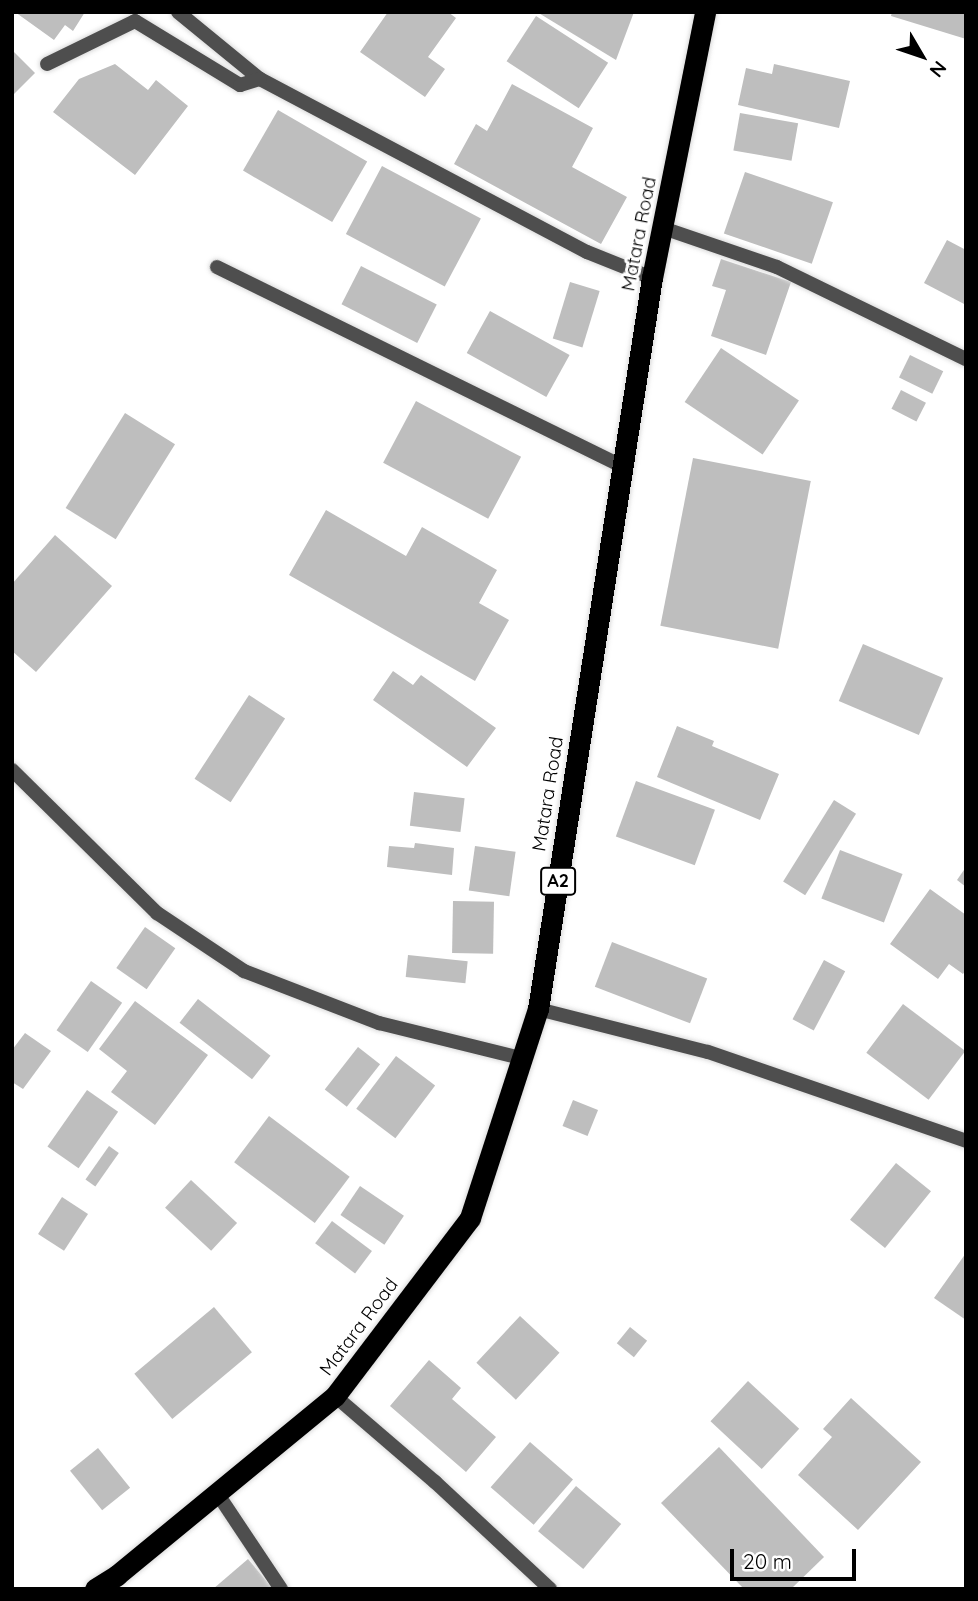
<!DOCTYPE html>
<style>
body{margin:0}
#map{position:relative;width:978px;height:1601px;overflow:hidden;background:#fff;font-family:Quicksand,sans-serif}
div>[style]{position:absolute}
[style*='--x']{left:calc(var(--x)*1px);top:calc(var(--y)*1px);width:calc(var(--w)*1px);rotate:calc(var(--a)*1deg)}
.building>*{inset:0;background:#bebebe;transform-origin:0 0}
.roads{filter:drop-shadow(0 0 2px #dbdbdb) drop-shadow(0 0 2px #dbdbdb)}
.street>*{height:14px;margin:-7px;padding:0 7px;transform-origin:7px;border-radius:7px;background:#4e4e4e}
.highway>*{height:21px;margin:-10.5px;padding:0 10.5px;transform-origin:10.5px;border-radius:10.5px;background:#000}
span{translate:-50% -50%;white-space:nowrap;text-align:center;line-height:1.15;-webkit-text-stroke:6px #fff;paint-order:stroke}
.shield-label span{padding:2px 5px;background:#fff;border:2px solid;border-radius:5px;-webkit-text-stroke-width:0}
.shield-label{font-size:18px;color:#000;font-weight:700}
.street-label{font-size:19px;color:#000}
.frame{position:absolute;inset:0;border:14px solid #000;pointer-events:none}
.north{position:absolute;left:887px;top:21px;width:70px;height:70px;-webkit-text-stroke:5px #fff;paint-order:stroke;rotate:129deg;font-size:19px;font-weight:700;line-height:28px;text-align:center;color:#000}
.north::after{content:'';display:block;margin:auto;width:24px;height:32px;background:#000;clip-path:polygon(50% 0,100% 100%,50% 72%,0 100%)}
.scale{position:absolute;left:730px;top:1549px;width:126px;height:32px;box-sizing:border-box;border:4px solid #000;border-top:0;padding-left:9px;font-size:21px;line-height:24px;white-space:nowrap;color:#000;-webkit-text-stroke:5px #fff;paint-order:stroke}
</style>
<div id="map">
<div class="building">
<div style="clip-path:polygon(15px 12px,85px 12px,73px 31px,65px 25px,54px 40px)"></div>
<div style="clip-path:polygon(388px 12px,448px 12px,456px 18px,428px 57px,445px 69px,425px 97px,360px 52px)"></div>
<div style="clip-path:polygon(537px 12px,634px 12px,616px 60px)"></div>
<div style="clip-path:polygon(892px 12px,966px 12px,966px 39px,891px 16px)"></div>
<div style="left:536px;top:16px;width:86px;height:54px;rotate:33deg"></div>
<div style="clip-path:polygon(12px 50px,35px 73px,12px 96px)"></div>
<div style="clip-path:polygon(115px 64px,148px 90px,156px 80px,188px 106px,135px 175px,53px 112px,79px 79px)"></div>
<div style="clip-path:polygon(774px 64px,850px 81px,839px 128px,738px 105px,746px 68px,772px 74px)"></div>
<div style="clip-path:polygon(512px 84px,593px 128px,572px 167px,627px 197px,601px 244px,454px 164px,476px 124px,487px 131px)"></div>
<div style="left:278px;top:110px;width:103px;height:70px;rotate:30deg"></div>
<div style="left:740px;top:113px;width:59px;height:38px;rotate:10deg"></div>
<div style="left:382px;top:166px;width:112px;height:77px;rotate:28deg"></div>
<div style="left:745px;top:172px;width:93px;height:65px;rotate:19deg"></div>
<div style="clip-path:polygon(947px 240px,966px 250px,966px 305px,924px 283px)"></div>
<div style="clip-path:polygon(721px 259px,791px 282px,766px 355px,711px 336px,726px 290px,712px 286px)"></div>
<div style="left:361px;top:266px;width:85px;height:43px;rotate:27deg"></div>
<div style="left:570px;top:282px;width:31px;height:59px;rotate:17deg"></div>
<div style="left:490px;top:311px;width:91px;height:48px;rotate:29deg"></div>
<div style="left:721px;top:348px;width:94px;height:65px;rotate:34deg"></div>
<div style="left:910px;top:355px;width:37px;height:25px;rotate:26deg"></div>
<div style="left:901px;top:390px;width:28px;height:21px;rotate:27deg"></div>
<div style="left:416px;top:401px;width:119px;height:70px;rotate:28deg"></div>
<div style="left:125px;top:413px;width:59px;height:112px;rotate:32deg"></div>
<div style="left:693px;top:458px;width:120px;height:171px;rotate:11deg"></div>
<div style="clip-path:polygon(326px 510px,406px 556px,422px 527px,497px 570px,479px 603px,509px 620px,475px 681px,289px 575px)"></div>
<div style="clip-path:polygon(55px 535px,112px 586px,36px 672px,12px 651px,12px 584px)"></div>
<div style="left:863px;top:644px;width:87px;height:62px;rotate:23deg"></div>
<div style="clip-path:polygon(393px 671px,413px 685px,421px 675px,496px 728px,467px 767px,373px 700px)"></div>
<div style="left:249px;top:695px;width:43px;height:100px;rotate:33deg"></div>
<div style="clip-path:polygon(677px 726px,714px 741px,712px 746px,779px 774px,760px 820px,657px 777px)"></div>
<div style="left:636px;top:781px;width:84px;height:59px;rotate:20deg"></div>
<div style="left:414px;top:792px;width:51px;height:34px;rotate:7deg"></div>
<div style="left:834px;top:800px;width:26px;height:96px;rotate:32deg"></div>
<div style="clip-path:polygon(415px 843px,454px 848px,452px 875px,387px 867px,389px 846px,414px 848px)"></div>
<div style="left:475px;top:846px;width:41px;height:45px;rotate:8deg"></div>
<div style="left:840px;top:850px;width:67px;height:52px;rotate:21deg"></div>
<div style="clip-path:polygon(966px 867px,966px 887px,957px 880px)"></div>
<div style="clip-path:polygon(930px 889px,966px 915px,966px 970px,963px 974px,949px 964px,938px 979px,890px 944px)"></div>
<div style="left:453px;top:901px;width:41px;height:52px;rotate:1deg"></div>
<div style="left:145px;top:927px;width:37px;height:50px;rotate:35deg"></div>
<div style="left:612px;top:942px;width:102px;height:48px;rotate:21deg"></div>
<div style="left:408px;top:955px;width:60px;height:22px;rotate:6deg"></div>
<div style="left:824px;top:960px;width:24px;height:67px;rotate:28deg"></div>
<div style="left:91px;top:981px;width:38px;height:60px;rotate:35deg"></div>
<div style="left:198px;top:999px;width:92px;height:30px;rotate:38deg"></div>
<div style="clip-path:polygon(135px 1001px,208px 1055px,155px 1125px,111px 1092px,127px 1071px,99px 1049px)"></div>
<div style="left:903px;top:1004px;width:78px;height:61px;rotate:37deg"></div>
<div style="clip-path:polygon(25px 1033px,51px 1051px,23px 1089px,12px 1082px,12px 1050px)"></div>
<div style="left:358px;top:1047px;width:28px;height:54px;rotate:38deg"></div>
<div style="left:396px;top:1056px;width:49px;height:66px;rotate:37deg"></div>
<div style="left:87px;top:1090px;width:38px;height:69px;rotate:35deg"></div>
<div style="left:573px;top:1100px;width:27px;height:28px;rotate:22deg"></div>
<div style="left:269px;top:1116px;width:101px;height:58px;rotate:37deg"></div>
<div style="left:109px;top:1146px;width:12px;height:41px;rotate:35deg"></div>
<div style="left:896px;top:1163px;width:45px;height:73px;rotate:39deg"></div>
<div style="left:191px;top:1180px;width:63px;height:38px;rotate:43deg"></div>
<div style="left:360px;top:1186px;width:53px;height:35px;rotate:34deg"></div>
<div style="left:62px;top:1197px;width:31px;height:44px;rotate:33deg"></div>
<div style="left:332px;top:1221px;width:50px;height:28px;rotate:37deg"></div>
<div style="clip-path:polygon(966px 1253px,966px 1320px,934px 1298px)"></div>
<div style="left:214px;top:1307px;width:59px;height:104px;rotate:50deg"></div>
<div style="left:520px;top:1316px;width:54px;height:64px;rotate:43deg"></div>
<div style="left:630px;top:1327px;width:22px;height:21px;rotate:39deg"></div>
<div style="clip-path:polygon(429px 1360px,461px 1388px,452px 1399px,496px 1437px,466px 1472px,390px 1406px)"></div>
<div style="left:748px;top:1381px;width:70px;height:55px;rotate:43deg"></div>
<div style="clip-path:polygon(851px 1398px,921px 1462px,858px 1530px,798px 1475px,832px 1437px,823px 1429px)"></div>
<div style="left:530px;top:1442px;width:57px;height:60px;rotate:41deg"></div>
<div style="clip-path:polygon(719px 1447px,824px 1557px,791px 1589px,744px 1589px,661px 1503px)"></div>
<div style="left:98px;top:1448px;width:51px;height:36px;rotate:51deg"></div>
<div style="left:576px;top:1486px;width:59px;height:59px;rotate:40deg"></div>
<div style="clip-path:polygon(248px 1559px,273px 1589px,213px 1589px)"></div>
</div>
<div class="roads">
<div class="street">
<div style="--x:178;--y:12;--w:106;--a:39.3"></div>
<div style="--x:260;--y:79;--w:370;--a:27.9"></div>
<div style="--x:587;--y:252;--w:70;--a:21.8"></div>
<div style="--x:47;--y:64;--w:98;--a:-26"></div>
<div style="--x:135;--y:21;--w:123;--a:31.4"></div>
<div style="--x:240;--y:85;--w:21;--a:-17"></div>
<div style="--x:663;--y:228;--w:120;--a:18.9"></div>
<div style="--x:777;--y:267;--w:210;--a:26"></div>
<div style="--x:217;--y:267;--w:453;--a:26.2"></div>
<div style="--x:12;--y:770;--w:204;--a:44.6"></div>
<div style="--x:157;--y:913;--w:105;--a:33.7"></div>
<div style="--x:244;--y:971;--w:145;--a:21.1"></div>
<div style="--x:379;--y:1023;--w:149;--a:13.9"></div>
<div style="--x:538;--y:1009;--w:175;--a:14.2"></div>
<div style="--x:708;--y:1052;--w:273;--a:19"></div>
<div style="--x:335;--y:1396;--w:132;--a:40.7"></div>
<div style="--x:435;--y:1482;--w:157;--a:42.9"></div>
<div style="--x:217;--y:1493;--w:115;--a:56.3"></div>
</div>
<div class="highway">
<div style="--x:95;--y:1589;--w:26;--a:-32"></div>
<div style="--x:117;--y:1575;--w:282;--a:-39.4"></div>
<div style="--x:335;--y:1396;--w:223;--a:-52.8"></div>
<div style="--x:470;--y:1218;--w:220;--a:-72"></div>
<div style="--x:538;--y:1009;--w:740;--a:-81.14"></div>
<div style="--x:652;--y:278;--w:271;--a:-78.7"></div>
</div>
</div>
<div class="shield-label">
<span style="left:558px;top:881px">A2</span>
</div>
<div class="street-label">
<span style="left:639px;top:234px;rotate:-79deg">Matara Road</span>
<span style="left:548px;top:794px;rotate:-81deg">Matara Road</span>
<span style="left:359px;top:1327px;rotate:-53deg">Matara Road</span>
</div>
<div class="frame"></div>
<div class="north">N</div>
<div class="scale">20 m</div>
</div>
